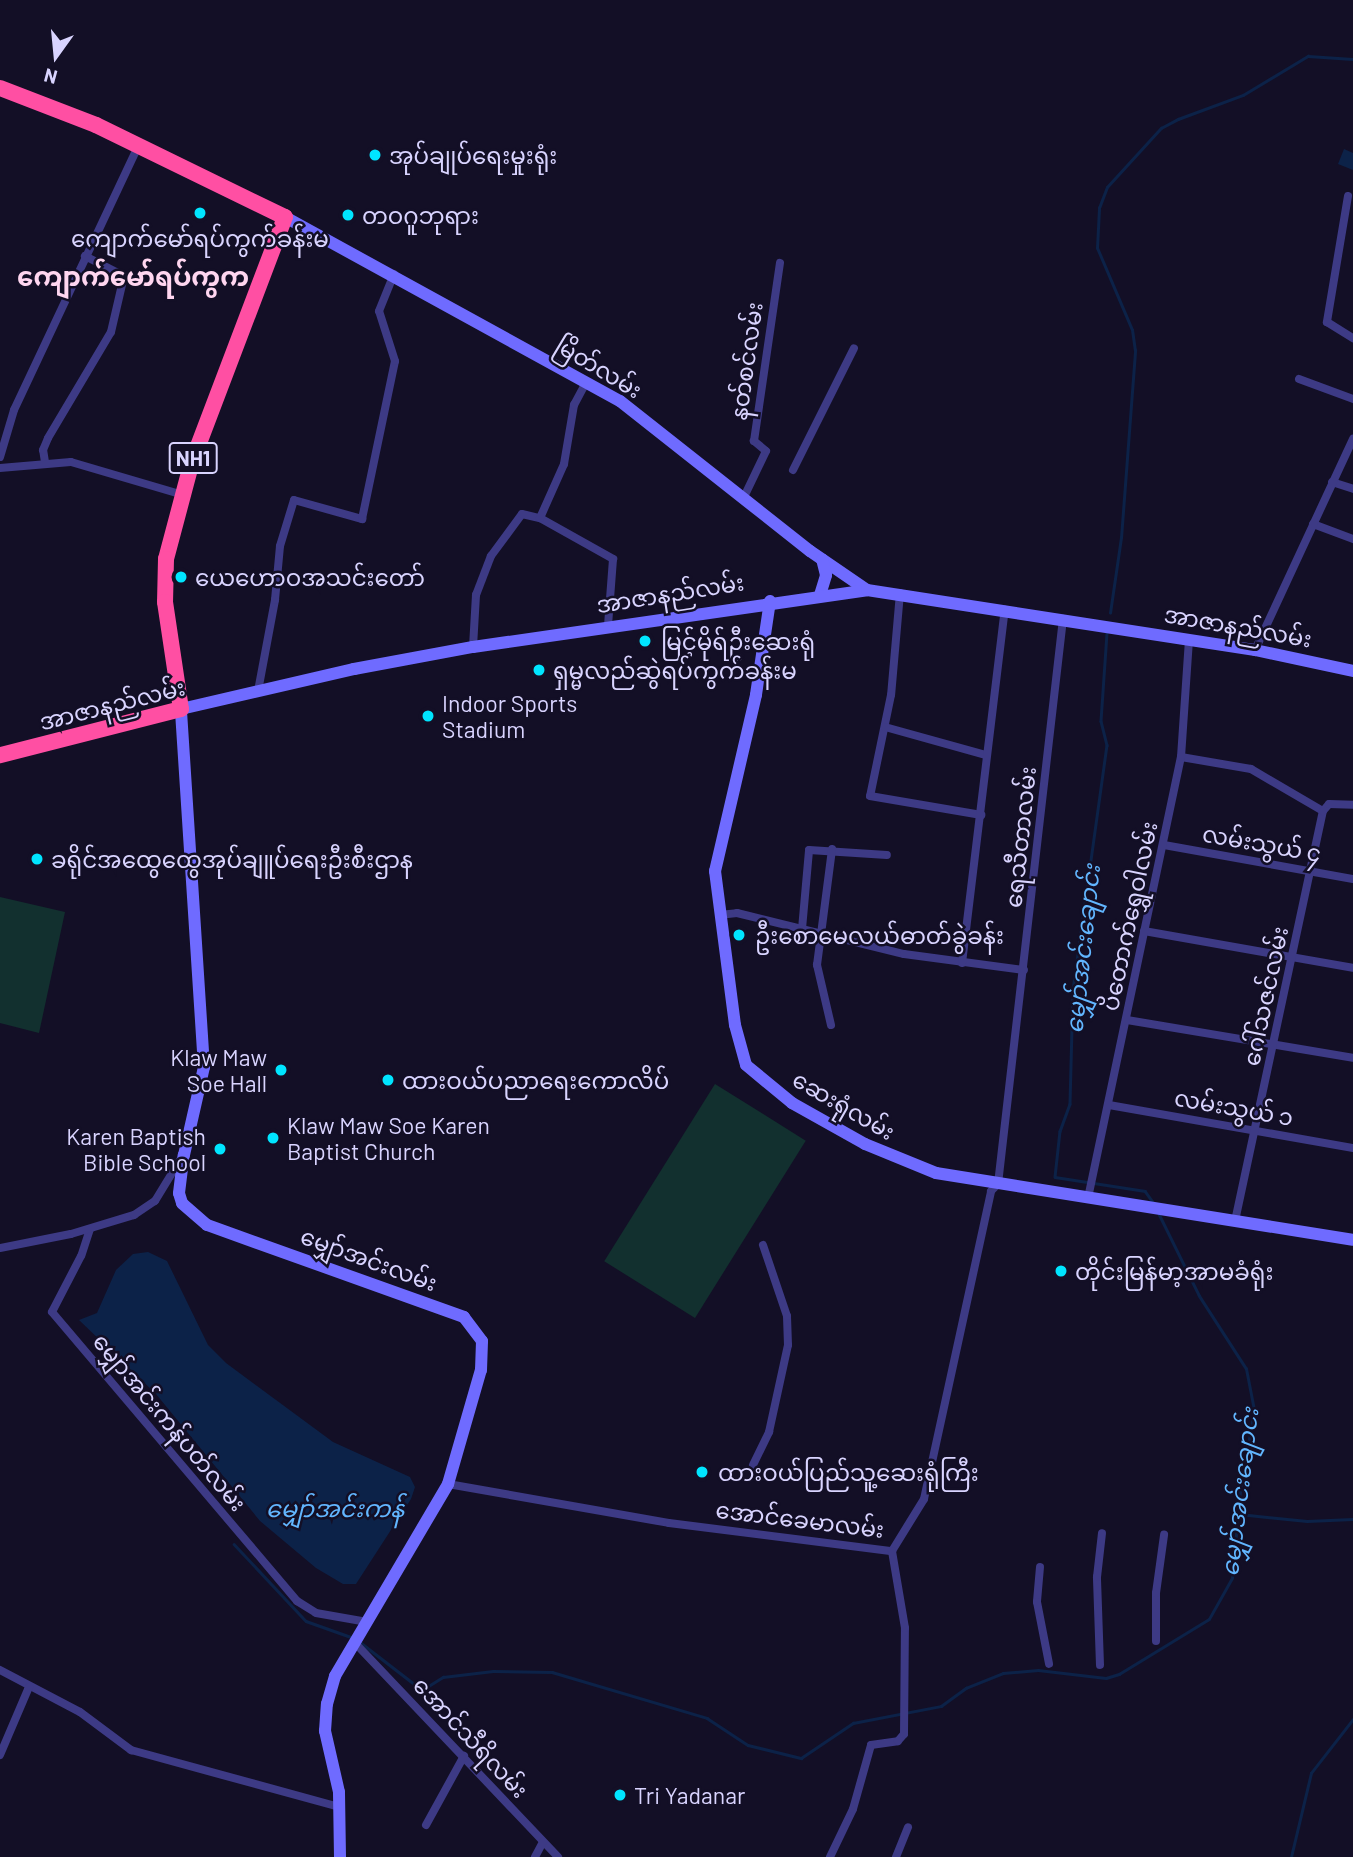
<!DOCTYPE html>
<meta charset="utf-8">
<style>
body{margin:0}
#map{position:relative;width:1353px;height:1857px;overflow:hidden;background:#130f26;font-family:Barlow,"Noto Sans Myanmar",sans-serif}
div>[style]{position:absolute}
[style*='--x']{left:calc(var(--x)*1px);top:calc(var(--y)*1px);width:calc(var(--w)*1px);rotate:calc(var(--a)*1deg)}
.green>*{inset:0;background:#12302f;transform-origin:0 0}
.water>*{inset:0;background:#0c2248}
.stream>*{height:2.5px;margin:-1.25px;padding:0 1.25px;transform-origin:1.25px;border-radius:1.25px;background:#0c2248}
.street>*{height:8px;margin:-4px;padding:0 4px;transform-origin:4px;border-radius:4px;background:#3d3a85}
.secondary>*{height:12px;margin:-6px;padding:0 6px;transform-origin:6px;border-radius:6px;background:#6f6bff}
.highway>*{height:16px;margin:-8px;padding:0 8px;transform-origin:8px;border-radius:8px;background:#ff4fa3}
.dots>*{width:19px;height:19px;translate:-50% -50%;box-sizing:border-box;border:4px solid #130f26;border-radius:50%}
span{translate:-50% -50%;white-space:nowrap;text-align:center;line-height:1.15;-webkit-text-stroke:5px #130f26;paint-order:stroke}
.shield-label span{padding:2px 5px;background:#130f26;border:2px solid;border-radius:5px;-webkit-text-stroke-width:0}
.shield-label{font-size:21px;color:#d9d4ff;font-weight:700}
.poi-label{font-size:23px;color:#d9d4ff}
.left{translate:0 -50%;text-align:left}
.right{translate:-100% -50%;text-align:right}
.street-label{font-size:23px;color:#d9d4ff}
.water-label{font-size:24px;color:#62b6ff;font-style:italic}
.quarter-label{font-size:26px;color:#ffd6f0;font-weight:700}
.north{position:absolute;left:21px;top:21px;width:70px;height:70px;-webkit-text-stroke:5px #130f26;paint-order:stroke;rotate:195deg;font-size:19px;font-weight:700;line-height:28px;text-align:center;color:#d9d4ff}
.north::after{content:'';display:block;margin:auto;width:24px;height:32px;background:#d9d4ff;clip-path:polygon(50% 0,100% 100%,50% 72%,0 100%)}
</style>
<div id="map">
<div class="green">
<div style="clip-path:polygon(0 897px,65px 912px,39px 1033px,0 1023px)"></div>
<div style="left:715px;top:1084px;width:107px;height:209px;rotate:32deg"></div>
</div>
<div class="water">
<div style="clip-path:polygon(1344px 149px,1353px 153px,1353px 170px,1338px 164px)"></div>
<div style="clip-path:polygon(148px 1252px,167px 1261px,208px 1345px,226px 1363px,333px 1442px,410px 1477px,415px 1487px,411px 1499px,356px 1584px,343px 1584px,316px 1568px,260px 1521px,156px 1394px,79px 1320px,97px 1313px,116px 1270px,133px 1254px)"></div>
</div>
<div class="stream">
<div style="--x:1110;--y:613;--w:76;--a:-81.7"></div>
<div style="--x:1121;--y:538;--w:188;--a:-85.7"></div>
<div style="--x:1135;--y:351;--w:21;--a:-98"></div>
<div style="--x:1132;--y:330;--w:89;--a:-113.1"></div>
<div style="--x:1097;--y:248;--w:40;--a:-87.1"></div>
<div style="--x:1099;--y:208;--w:22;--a:-69"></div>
<div style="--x:1107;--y:187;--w:80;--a:-47.5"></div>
<div style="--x:1161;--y:128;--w:19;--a:-28"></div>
<div style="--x:1178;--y:119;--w:69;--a:-20.3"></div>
<div style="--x:1243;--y:95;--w:76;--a:-31"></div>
<div style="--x:1308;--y:56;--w:45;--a:3.8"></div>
<div style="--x:1107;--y:633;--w:88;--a:93.9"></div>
<div style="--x:1101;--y:721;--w:25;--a:76"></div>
<div style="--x:1107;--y:745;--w:246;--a:97.9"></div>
<div style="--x:1073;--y:989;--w:115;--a:91.5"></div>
<div style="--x:1070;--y:1104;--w:29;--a:110"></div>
<div style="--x:1060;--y:1131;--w:46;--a:96.2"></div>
<div style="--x:1055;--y:1177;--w:91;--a:8.8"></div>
<div style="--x:1145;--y:1191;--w:17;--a:54"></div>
<div style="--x:1239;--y:1514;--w:68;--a:5.9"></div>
<div style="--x:1307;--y:1521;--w:46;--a:-2.5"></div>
<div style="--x:234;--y:1544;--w:105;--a:46.9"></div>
<div style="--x:306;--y:1621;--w:48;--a:19.6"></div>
<div style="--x:360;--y:1642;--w:78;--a:37.7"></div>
<div style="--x:422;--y:1690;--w:25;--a:-32"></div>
<div style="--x:443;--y:1677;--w:50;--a:-6.8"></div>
<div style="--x:493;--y:1671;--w:59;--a:1"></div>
<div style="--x:552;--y:1672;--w:162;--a:16.5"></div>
<div style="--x:707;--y:1718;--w:49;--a:33.4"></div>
<div style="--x:748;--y:1745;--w:55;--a:13.8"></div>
<div style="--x:801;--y:1758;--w:63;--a:-33.9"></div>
<div style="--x:853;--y:1723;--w:90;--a:-10.9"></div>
<div style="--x:941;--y:1706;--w:31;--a:-36"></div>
<div style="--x:966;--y:1688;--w:40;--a:-22"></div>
<div style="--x:1003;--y:1673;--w:35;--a:-5"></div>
<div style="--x:1038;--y:1670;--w:68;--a:6.7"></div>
<div style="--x:1106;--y:1678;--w:14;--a:-17"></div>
<div style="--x:1119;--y:1674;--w:105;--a:-31.4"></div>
<div style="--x:1209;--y:1619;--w:47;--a:-60.7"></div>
<div style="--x:1232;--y:1578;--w:87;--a:-84.7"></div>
<div style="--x:1240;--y:1491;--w:82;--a:-80.2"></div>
<div style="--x:1254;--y:1410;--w:42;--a:-101"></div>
<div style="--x:1246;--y:1369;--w:87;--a:-122.8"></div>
<div style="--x:1199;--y:1296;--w:90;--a:-116.3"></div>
<div style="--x:1291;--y:1857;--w:86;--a:-76.6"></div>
<div style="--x:1311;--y:1773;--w:68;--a:-52.1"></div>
</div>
<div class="street">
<div style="--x:1348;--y:196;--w:128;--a:99.5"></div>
<div style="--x:1327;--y:322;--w:31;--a:32"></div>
<div style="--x:1299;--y:379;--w:58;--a:20.3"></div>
<div style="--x:0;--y:457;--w:49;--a:-73.4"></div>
<div style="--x:14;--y:410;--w:292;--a:-64.8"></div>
<div style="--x:45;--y:462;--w:12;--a:-99"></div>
<div style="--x:43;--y:450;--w:13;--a:-67"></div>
<div style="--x:48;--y:438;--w:123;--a:-59.3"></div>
<div style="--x:111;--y:332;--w:57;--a:-76.9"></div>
<div style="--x:124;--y:276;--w:44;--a:-152.9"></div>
<div style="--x:0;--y:468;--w:71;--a:-4.8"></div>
<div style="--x:71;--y:462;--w:117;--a:16.4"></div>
<div style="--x:793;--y:470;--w:136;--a:-63.4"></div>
<div style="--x:1332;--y:482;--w:22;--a:18"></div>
<div style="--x:744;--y:497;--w:51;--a:-64.4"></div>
<div style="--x:766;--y:451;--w:16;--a:-140"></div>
<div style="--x:754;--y:441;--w:180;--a:-81.7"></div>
<div style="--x:540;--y:518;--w:84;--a:29.3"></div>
<div style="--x:613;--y:559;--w:66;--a:94.3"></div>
<div style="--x:1313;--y:524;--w:43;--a:20.6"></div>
<div style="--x:900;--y:593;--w:102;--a:95"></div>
<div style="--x:891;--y:695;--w:103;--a:101.7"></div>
<div style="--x:870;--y:796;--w:113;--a:9.7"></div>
<div style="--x:473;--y:647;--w:52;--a:-86.7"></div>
<div style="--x:476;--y:595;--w:42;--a:-69"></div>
<div style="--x:491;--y:556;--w:52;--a:-53.6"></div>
<div style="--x:522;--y:514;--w:18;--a:13"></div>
<div style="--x:540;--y:518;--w:59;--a:-66"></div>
<div style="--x:564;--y:464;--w:60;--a:-80.4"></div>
<div style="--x:574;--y:405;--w:26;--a:-62"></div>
<div style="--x:1255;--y:650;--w:233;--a:-65.1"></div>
<div style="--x:258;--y:691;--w:93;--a:-79.4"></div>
<div style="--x:275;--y:600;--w:54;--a:-84.7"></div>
<div style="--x:280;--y:546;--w:48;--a:-73.1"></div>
<div style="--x:294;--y:500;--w:71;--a:15.6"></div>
<div style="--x:362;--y:519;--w:161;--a:-78.2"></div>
<div style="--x:395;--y:361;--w:52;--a:-107.7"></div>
<div style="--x:379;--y:311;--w:40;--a:-68"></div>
<div style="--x:885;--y:727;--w:105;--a:15.5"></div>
<div style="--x:1181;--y:757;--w:71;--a:9.7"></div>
<div style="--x:1251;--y:769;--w:83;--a:30.3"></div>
<div style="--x:1164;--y:845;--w:192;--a:10.2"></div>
<div style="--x:719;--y:915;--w:18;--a:-6"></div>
<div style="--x:737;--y:913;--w:172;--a:13.8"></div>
<div style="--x:904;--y:954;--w:121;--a:7.6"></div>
<div style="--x:802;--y:929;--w:79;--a:-84.9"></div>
<div style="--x:809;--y:850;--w:78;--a:3.7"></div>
<div style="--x:1144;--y:931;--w:212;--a:10"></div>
<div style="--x:962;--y:963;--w:356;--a:-83.1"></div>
<div style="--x:1127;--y:1020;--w:229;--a:9.5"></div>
<div style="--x:831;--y:1025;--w:62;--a:-103.1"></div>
<div style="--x:817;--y:965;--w:117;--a:-82.6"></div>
<div style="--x:1109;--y:1105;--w:248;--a:10"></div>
<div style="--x:1088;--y:1198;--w:451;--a:-78.1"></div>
<div style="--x:1181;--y:757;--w:118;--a:-86.1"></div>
<div style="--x:1235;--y:1221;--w:419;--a:-77.9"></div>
<div style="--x:1323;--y:811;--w:9;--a:-49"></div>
<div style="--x:1329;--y:804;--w:24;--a:2"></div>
<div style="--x:90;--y:1229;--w:28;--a:108"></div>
<div style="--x:81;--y:1256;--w:63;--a:117.4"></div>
<div style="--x:52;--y:1312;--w:379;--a:49.7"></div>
<div style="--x:297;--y:1601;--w:22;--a:32"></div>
<div style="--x:316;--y:1613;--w:52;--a:10"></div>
<div style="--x:0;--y:1248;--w:72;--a:-11.2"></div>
<div style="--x:71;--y:1234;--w:66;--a:-16.8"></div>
<div style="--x:134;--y:1215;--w:25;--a:-34"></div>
<div style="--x:155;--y:1201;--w:48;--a:-58.6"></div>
<div style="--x:753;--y:1465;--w:37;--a:-64"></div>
<div style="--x:769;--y:1432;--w:89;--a:-77.7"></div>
<div style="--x:788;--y:1345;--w:29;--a:-92"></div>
<div style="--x:787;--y:1316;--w:75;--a:-108.7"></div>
<div style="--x:448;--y:1484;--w:224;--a:10"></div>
<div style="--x:669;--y:1523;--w:225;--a:7.2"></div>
<div style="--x:892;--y:1551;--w:61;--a:-58.4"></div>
<div style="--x:924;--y:1499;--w:315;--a:-77.7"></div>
<div style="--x:991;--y:1191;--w:10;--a:-45"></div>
<div style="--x:998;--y:1184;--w:569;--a:-83.44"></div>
<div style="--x:1040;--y:1567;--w:35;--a:95"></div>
<div style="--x:1037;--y:1602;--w:63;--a:79"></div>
<div style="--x:1156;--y:1641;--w:48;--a:-90"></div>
<div style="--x:1156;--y:1593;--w:59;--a:-82.1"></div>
<div style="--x:355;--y:1643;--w:295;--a:46.5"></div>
<div style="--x:1100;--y:1665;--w:88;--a:-92"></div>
<div style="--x:1097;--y:1577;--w:44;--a:-83.5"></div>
<div style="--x:0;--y:1670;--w:90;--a:27.7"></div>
<div style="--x:80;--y:1712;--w:64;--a:36.7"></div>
<div style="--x:131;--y:1750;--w:216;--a:15.3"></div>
<div style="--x:0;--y:1755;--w:74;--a:-66.9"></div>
<div style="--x:426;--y:1825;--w:79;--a:-61.2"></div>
<div style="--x:535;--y:1857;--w:17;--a:-62"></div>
<div style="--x:830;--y:1857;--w:53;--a:-64.4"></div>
<div style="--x:853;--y:1809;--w:66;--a:-74.3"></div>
<div style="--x:871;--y:1745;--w:27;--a:-8"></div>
<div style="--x:898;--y:1741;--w:9;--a:-49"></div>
<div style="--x:904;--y:1734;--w:106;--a:-89.5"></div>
<div style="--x:905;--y:1628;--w:78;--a:-99.6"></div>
<div style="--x:896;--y:1857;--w:32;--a:-68"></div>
</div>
<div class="secondary">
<div style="--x:285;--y:217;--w:382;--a:28.8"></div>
<div style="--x:620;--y:401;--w:242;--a:38.3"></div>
<div style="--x:810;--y:551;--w:69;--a:34.4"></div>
<div style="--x:820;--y:595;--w:21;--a:-73"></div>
<div style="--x:826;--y:575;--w:16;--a:-104"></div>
<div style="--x:770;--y:601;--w:95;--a:98.5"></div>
<div style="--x:756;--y:695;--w:181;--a:103.1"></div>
<div style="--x:715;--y:871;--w:155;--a:82.6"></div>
<div style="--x:735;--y:1025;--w:41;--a:74.6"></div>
<div style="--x:746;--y:1065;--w:60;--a:39.6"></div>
<div style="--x:792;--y:1103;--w:84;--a:29.3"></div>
<div style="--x:865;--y:1144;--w:77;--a:22.2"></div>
<div style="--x:936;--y:1173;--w:422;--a:9.1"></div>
<div style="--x:340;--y:1857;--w:65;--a:-90.9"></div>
<div style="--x:339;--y:1792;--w:63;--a:-102.9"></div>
<div style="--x:325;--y:1731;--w:27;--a:-86"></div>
<div style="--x:327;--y:1704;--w:29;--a:-74"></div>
<div style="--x:335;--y:1676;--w:223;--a:-59.5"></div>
<div style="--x:448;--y:1484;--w:119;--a:-73.9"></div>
<div style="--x:481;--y:1370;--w:29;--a:-88"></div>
<div style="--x:482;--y:1341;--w:30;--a:-127"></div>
<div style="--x:464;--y:1317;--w:273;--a:-160.3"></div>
<div style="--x:207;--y:1225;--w:33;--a:-139"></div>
<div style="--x:182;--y:1203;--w:10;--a:-107"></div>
<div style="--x:179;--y:1193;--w:38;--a:-83"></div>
<div style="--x:184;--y:1155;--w:90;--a:-77.2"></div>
<div style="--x:204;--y:1067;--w:359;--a:-93.7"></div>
<div style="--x:181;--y:709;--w:178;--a:-13"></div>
<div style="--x:354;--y:669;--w:121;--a:-10.5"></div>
<div style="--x:473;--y:647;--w:398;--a:-8.2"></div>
<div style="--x:867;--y:590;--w:393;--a:8.8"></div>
<div style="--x:1255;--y:650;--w:100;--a:12.1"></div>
</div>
<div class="highway">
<div style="--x:0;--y:88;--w:103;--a:21.1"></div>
<div style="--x:96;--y:125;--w:210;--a:26"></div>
<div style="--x:285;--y:217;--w:265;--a:110.8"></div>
<div style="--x:191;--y:465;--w:97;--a:104.9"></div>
<div style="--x:166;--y:559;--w:43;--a:91.3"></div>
<div style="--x:165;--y:602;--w:108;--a:81.5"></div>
<div style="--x:181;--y:709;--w:187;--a:165.7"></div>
</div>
<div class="dots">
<div style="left:375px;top:155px;background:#00e5ff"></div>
<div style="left:200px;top:213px;background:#00e5ff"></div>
<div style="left:348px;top:215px;background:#00e5ff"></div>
<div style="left:181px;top:577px;background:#00e5ff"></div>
<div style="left:645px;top:641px;background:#00e5ff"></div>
<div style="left:539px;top:670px;background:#00e5ff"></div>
<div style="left:428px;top:716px;background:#00e5ff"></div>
<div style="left:37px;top:859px;background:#00e5ff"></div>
<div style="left:739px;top:935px;background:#00e5ff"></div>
<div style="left:281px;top:1070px;background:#00e5ff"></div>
<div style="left:388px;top:1080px;background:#00e5ff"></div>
<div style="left:273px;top:1138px;background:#00e5ff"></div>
<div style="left:220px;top:1149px;background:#00e5ff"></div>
<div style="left:1061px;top:1271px;background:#00e5ff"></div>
<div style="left:702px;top:1472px;background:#00e5ff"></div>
<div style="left:620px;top:1795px;background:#00e5ff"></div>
</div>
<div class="shield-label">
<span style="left:193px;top:458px">NH1</span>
</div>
<div class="poi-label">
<span class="left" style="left:389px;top:155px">အုပ်ချုပ်ရေးမှုးရုံး</span>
<span class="left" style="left:362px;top:215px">တဝဂူဘုရား</span>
<span style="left:200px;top:238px">ကျောက်မော်ရပ်ကွက်ခန်းမ</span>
<span class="left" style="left:195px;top:577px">ယေဟောဝအသင်းတော်</span>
<span class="left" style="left:661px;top:641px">မြင့်မိုရ်ဦးဆေးရုံ</span>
<span class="left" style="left:553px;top:670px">ရှမ္မလည်ဆွဲရပ်ကွက်ခန်းမ</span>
<span class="left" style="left:442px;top:716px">Indoor Sports<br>Stadium</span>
<span class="left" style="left:51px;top:859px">ခရိုင်အထွေထွေအုပ်ချူပ်ရေးဦးစီးဌာန</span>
<span class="left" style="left:755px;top:935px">ဦးစောမေလယ်ဓာတ်ခွဲခန်း</span>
<span class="right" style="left:267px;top:1070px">Klaw Maw<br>Soe Hall</span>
<span class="left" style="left:402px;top:1080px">ထားဝယ်ပညာရေးကောလိပ်</span>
<span class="left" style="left:287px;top:1138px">Klaw Maw Soe Karen<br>Baptist Church</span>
<span class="right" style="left:206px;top:1149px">Karen Baptish<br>Bible School</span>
<span class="left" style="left:1075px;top:1271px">တိုင်းမြန်မာ့အာမခံရုံး</span>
<span class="left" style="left:718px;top:1472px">ထားဝယ်ပြည်သူ့ဆေးရုံကြီး</span>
<span class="left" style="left:634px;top:1795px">Tri Yadanar</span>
</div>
<div class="street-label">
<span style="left:746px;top:361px;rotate:-82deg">နတ်စင်လမ်း</span>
<span style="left:599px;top:367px;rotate:31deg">မြိတ်လမ်း</span>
<span style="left:670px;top:593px;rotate:-9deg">အာဇာနည်လမ်း</span>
<span style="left:1238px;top:626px;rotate:10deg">အာဇာနည်လမ်း</span>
<span style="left:112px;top:704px;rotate:-14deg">အာဇာနည်လမ်း</span>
<span style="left:1020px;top:837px;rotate:-84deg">ရေသီတာလမ်း</span>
<span style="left:1262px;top:843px;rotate:10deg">လမ်းသွယ် ၄</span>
<span style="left:1129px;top:916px;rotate:-78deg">ပိတောက်ရွှေဝါလမ်း</span>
<span style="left:1265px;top:996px;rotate:-78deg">ဂေါ်သဇင်လမ်း</span>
<span style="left:844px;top:1105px;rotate:30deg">ဆေးရုံလမ်း</span>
<span style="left:1234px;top:1107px;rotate:10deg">လမ်းသွယ် ၁</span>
<span style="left:369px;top:1259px;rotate:20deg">မျှော်အင်းလမ်း</span>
<span style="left:170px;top:1422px;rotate:50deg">မျှော်အင်းကန်ပတ်လမ်း</span>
<span style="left:800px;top:1519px;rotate:7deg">အောင်ခေမာလမ်း</span>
<span style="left:471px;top:1737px;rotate:47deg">အောင်သီရိလမ်း</span>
</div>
<div class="water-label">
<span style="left:1082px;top:949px;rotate:-84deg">မျှော်အင်းချောင်း</span>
<span style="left:1239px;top:1492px;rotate:-83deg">မျှော်အင်းချောင်း</span>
<span style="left:335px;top:1508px">မျှော်အင်းကန်</span>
</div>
<div class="quarter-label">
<span style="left:133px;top:276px">ကျောက်မော်ရပ်ကွက</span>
</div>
<div class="north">N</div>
</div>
